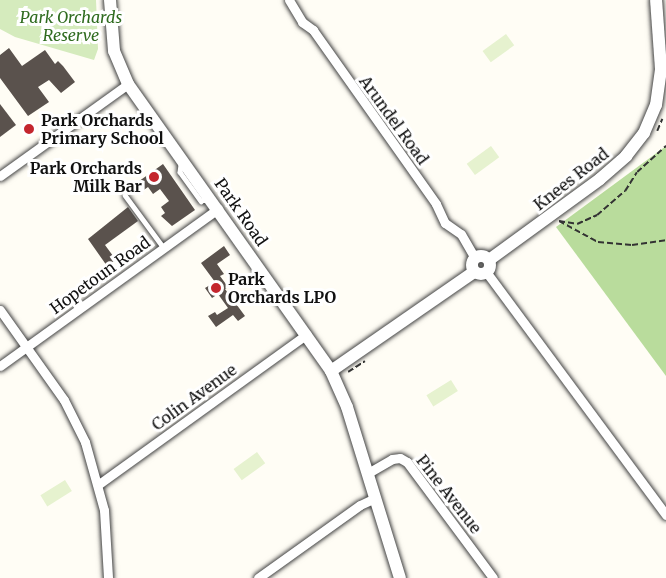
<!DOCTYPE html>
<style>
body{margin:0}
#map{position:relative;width:666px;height:578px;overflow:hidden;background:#fffdf5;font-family:Merriweather,serif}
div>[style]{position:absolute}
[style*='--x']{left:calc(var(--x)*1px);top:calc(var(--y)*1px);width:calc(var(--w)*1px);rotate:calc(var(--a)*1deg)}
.green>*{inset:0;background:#d5ebbd}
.forest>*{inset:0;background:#b9dc9c}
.pitch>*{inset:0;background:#e6f2cf;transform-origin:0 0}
.building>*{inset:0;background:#5a524d}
.path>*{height:1.5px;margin-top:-0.75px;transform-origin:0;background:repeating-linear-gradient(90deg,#333 0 6px,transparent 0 9px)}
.roads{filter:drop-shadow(0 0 2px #444) drop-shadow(0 0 2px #444)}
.service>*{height:4.5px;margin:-2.25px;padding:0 2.25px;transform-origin:2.25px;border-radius:2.25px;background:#fff}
.minor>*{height:9px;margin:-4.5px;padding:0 4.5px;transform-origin:4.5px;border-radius:4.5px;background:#fff}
.tertiary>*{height:12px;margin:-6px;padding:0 6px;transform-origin:6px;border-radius:6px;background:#fff}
.tertiary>.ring{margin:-6px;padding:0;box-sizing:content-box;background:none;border:12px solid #fff;border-radius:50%}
.dots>*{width:16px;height:16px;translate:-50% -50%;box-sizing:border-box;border:3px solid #fff;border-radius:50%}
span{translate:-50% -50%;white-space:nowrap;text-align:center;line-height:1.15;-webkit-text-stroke:6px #fff;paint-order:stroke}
.park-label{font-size:16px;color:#2f6b1f;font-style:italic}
.poi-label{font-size:16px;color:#111;font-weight:700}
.left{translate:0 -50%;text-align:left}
.right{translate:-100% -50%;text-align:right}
.street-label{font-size:16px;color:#111}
</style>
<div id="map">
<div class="green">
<div style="clip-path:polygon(0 0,96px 0,98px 49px,94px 60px,15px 37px,0 29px)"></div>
</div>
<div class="forest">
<div style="clip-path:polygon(666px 146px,666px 376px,556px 227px)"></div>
</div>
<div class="pitch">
<div style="left:506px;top:34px;width:14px;height:29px;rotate:54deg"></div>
<div style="left:491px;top:146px;width:14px;height:30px;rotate:54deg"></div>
<div style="left:451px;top:380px;width:13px;height:29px;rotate:58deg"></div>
<div style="left:257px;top:452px;width:14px;height:29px;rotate:54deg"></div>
<div style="left:65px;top:480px;width:13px;height:29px;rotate:58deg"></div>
</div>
<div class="building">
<div style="clip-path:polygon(9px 48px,22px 66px,45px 50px,55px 64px,58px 61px,63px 66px,75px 82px,61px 93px,49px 80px,38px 87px,49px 102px,28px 116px,0 78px,0 55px)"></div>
<div style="clip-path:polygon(0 104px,16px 125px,0 137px)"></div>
<div style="clip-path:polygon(163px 164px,195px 210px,172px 226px,161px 216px,165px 213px,161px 207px,169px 201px,160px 189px,153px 194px,148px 187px,141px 192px,135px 184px)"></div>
<div style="clip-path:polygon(128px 207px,138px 221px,105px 245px,116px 260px,107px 266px,88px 239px)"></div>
<div style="clip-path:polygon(224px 246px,230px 255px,217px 264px,224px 274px,220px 276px,228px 287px,225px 289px,245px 316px,238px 321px,233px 315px,216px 327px,208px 316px,215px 312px,217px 315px,228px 308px,218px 294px,212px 298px,205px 288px,215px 282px,201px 263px)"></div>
</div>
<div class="path">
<div style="--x:657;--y:131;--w:13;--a:-67"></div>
<div style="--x:559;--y:221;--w:18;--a:9"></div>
<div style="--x:577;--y:224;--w:22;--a:-24"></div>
<div style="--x:597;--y:215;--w:37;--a:-41"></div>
<div style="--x:625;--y:191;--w:22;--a:-58"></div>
<div style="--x:637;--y:172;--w:39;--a:-42"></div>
<div style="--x:559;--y:221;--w:44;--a:28.3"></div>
<div style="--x:598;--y:242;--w:34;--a:5"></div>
<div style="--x:632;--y:245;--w:34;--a:-8"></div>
<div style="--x:348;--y:372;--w:20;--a:-33"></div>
</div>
<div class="roads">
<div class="service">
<div style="--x:181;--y:165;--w:7;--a:98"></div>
<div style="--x:180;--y:172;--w:36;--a:54"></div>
<div style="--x:201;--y:201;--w:6;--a:0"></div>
<div style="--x:125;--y:195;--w:66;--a:53.7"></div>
</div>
<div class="minor">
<div style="--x:289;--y:0;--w:26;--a:59"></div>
<div style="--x:302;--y:22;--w:14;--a:36"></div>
<div style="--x:313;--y:30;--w:213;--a:54.7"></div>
<div style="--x:436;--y:204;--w:21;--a:65"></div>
<div style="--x:445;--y:223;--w:19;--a:35"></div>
<div style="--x:461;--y:234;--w:28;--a:60"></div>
<div style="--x:0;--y:176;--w:158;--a:-35.7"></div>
<div style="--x:487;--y:273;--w:301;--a:53.5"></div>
<div style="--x:0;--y:310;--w:110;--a:54.6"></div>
<div style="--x:64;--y:400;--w:47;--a:63.4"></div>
<div style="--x:85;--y:442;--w:71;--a:74.4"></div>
<div style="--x:104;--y:510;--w:68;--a:86.6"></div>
<div style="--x:0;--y:366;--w:269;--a:-35.8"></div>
<div style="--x:368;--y:473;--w:28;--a:-30"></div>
<div style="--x:392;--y:459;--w:8;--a:-7"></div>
<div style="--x:400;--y:458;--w:8;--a:30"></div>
<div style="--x:407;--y:462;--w:144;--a:53.4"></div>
<div style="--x:99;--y:484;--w:256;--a:-35.8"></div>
<div style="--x:258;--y:578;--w:125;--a:-35.6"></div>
<div style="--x:360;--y:505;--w:17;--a:-25"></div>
</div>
<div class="tertiary">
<div style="--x:110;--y:0;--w:51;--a:85.5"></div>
<div style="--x:114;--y:51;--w:36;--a:67"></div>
<div style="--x:128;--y:84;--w:352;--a:54.7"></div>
<div style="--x:331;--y:371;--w:39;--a:66"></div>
<div style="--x:347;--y:407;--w:179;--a:72.8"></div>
<div class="ring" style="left:472px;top:256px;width:6px;height:6px"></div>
<div style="--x:489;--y:260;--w:137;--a:-36.1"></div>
<div style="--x:600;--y:179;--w:35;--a:-41"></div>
<div style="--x:626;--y:156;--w:29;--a:-52"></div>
<div style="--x:644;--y:133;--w:30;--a:-67"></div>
<div style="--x:656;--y:105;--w:36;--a:-82"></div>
<div style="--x:661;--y:69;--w:69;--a:-94.1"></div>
<div style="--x:331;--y:371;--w:174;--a:-34.7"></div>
</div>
</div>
<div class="dots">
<div style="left:29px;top:129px;background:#c4262e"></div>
<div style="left:154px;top:177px;background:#c4262e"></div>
<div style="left:216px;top:288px;background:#c4262e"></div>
</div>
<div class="park-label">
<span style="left:71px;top:26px">Park Orchards<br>Reserve</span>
</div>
<div class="poi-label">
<span class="left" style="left:41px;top:129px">Park Orchards<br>Primary School</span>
<span class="right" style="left:142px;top:177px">Park Orchards<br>Milk Bar</span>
<span class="left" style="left:228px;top:288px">Park<br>Orchards LPO</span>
</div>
<div class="street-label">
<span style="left:394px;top:120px;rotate:54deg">Arundel Road</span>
<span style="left:571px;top:179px;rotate:-38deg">Knees Road</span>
<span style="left:241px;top:212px;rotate:55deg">Park Road</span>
<span style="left:100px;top:275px;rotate:-36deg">Hopetoun Road</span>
<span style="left:194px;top:397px;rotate:-36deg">Colin Avenue</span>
<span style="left:449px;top:494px;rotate:52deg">Pine Avenue</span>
</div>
</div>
